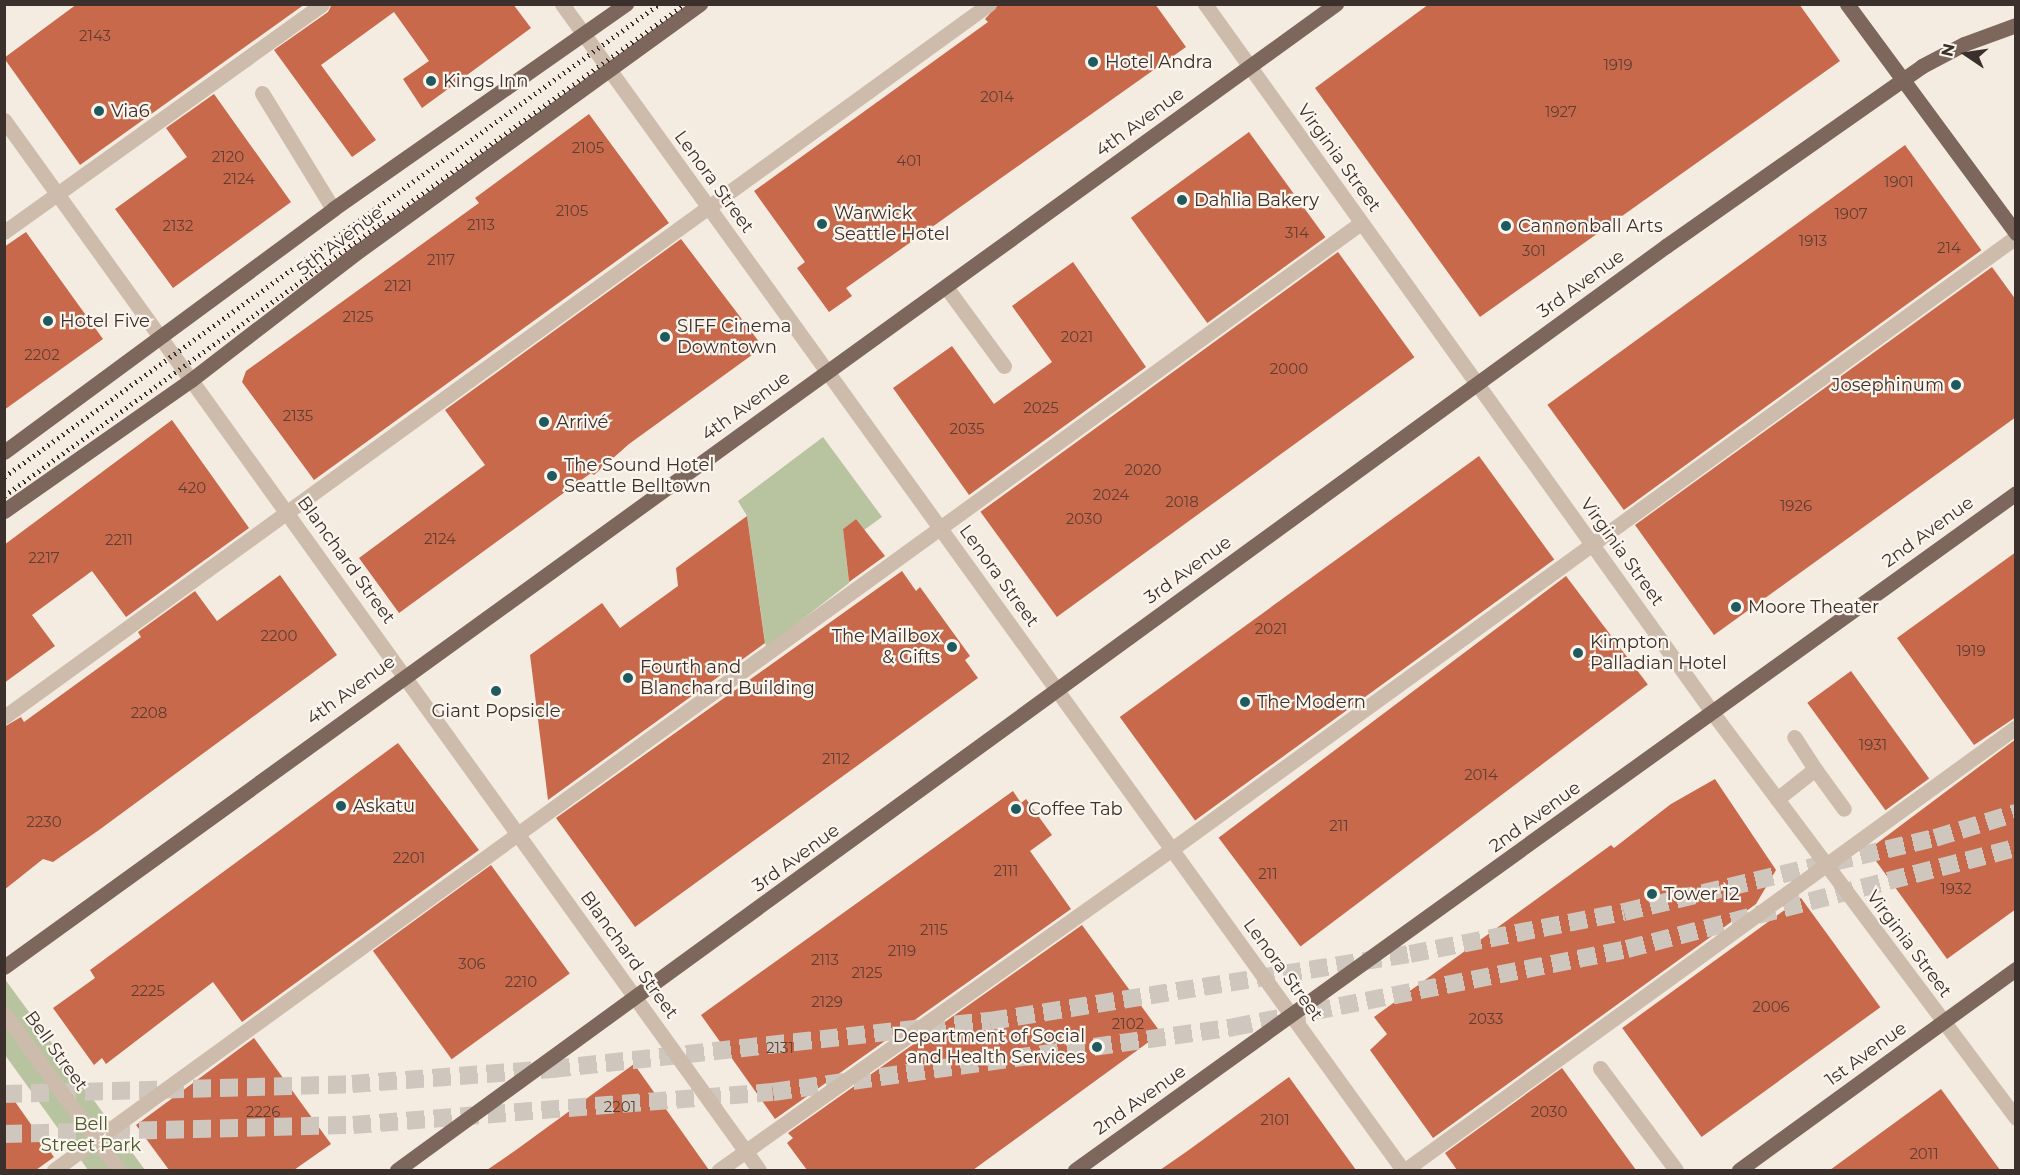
<!DOCTYPE html>
<meta charset="utf-8">
<style>
body{margin:0}
#map{position:relative;width:2020px;height:1175px;overflow:hidden;background:#f4ebe1;font-family:Montserrat,sans-serif}
div>[style]{position:absolute}
[style*='--x']{left:calc(var(--x)*1px);top:calc(var(--y)*1px);width:calc(var(--w)*1px);rotate:calc(var(--a)*1deg)}
.green>*{inset:0;background:#b8c4a0}
.building>*{inset:0;background:#c8694b;transform-origin:0 0}
.highway-tunnel>*{height:18px;margin-top:-9px;transform-origin:0;background:repeating-linear-gradient(90deg,#cfc6bd 0 18px,transparent 0 27px)}
.minor>*{height:15px;margin:-7.5px;padding:0 7.5px;transform-origin:7.5px;border-radius:7.5px;background:#cdbbac}
.major>*{height:15px;margin:-7.5px;padding:0 7.5px;transform-origin:7.5px;border-radius:7.5px;background:#7d675c}
.rail>*{height:4.5px;margin-top:-2.25px;transform-origin:0;background:repeating-linear-gradient(90deg,#3b302b 0 1.5px,transparent 0 6px)}
.dots>*{width:16px;height:16px;translate:-50% -50%;box-sizing:border-box;border:3px solid #fbf5ee;border-radius:50%}
span{translate:-50% -50%;white-space:nowrap;text-align:center;line-height:1.15;-webkit-text-stroke:4.5px #fbf5ee;paint-order:stroke}
.number-label{font-size:15px;color:#5e3e33}
.number-label span{-webkit-text-stroke-width:0}
.poi-label{font-size:18px;color:#3b302b}
.left{translate:0 -50%;text-align:left}
.right{translate:-100% -50%;text-align:right}
.street-label{font-size:18px;color:#3b302b}
.park-label{font-size:18px;color:#4a5a2e}
.frame{position:absolute;inset:0;border:6px solid #3b302b;pointer-events:none}
.north{position:absolute;left:1936px;top:24px;width:60px;height:60px;-webkit-text-stroke:4px #fbf5ee;paint-order:stroke;rotate:283deg;font-size:16px;font-weight:700;line-height:24px;text-align:center;color:#3b302b}
.north::after{content:'';display:block;margin:auto;width:21px;height:27px;background:#3b302b;clip-path:polygon(50% 0,100% 100%,50% 72%,0 100%)}
</style>
<div id="map">
<div class="green">
<div style="clip-path:polygon(823px 437px,882px 517px,864px 530px,856px 519px,843px 529px,849px 583px,766px 648px,747px 516px,738px 501px)"></div>
<div style="clip-path:polygon(4px 978px,145px 1170px,88px 1170px,5px 1055px)"></div>
</div>
<div class="building">
<div style="clip-path:polygon(77px 4px,305px 4px,80px 165px,4px 58px)"></div>
<div style="clip-path:polygon(332px 4px,513px 4px,531px 28px,422px 108px,403px 79px,429px 61px,394px 12px,321px 65px,376px 140px,352px 157px,274px 50px,328px 12px)"></div>
<div style="clip-path:polygon(999px 4px,1155px 4px,1186px 47px,846px 288px,852px 296px,829px 312px,797px 268px,805px 262px,754px 191px,988px 22px,985px 19px)"></div>
<div style="clip-path:polygon(1429px 4px,1799px 4px,1840px 61px,1480px 317px,1315px 88px)"></div>
<div style="clip-path:polygon(214px 94px,291px 202px,173px 288px,115px 209px,187px 157px,166px 128px)"></div>
<div style="clip-path:polygon(589px 114px,669px 223px,314px 480px,242px 382px,246px 371px,479px 203px,475px 198px)"></div>
<div style="left:1249px;top:132px;width:130px;height:146px;rotate:54deg"></div>
<div style="left:1905px;top:145px;width:130px;height:442px;rotate:54deg"></div>
<div style="clip-path:polygon(26px 232px,103px 339px,4px 410px,4px 247px)"></div>
<div style="clip-path:polygon(681px 239px,763px 347px,629px 444px,594px 475px,591px 473px,399px 613px,359px 558px,485px 465px,445px 410px)"></div>
<div style="left:1338px;top:252px;width:130px;height:442px;rotate:54deg"></div>
<div style="clip-path:polygon(1073px 262px,1146px 367px,969px 495px,893px 388px,952px 346px,994px 404px,1052px 362px,1012px 306px)"></div>
<div style="clip-path:polygon(1992px 267px,2016px 300px,2016px 417px,1714px 635px,1635px 525px)"></div>
<div style="clip-path:polygon(172px 420px,249px 528px,126px 617px,92px 571px,32px 615px,55px 646px,4px 683px,4px 545px)"></div>
<div style="left:1479px;top:456px;width:128px;height:444px;rotate:54deg"></div>
<div style="clip-path:polygon(747px 516px,765px 643px,548px 800px,530px 655px,602px 603px,620px 628px,678px 586px,676px 568px)"></div>
<div style="clip-path:polygon(856px 519px,885px 556px,849px 582px,843px 529px)"></div>
<div style="clip-path:polygon(2016px 552px,2016px 717px,1974px 745px,1897px 638px)"></div>
<div style="clip-path:polygon(902px 571px,916px 591px,920px 587px,970px 656px,965px 660px,978px 678px,635px 927px,556px 818px)"></div>
<div style="clip-path:polygon(280px 575px,337px 655px,99px 830px,53px 862px,43px 859px,4px 890px,4px 727px,21px 717px,24px 722px,141px 637px,138px 632px,195px 591px,217px 621px)"></div>
<div style="left:1566px;top:576px;width:136px;height:435px;rotate:53deg"></div>
<div style="left:1851px;top:671px;width:133px;height:54px;rotate:54deg"></div>
<div style="clip-path:polygon(2016px 739px,2016px 909px,1947px 959px,1868px 850px)"></div>
<div style="clip-path:polygon(398px 743px,479px 850px,242px 1022px,213px 982px,106px 1064px,102px 1058px,94px 1065px,53px 1008px,95px 978px,90px 970px)"></div>
<div style="clip-path:polygon(1715px 779px,1776px 870px,1756px 904px,1433px 1138px,1370px 1050px,1387px 1034px,1374px 1017px,1611px 845px,1614px 848px,1671px 804px)"></div>
<div style="clip-path:polygon(1013px 791px,1021px 803px,1026px 799px,1052px 835px,1030px 851px,1071px 909px,775px 1119px,701px 1015px)"></div>
<div style="left:491px;top:865px;width:134px;height:146px;rotate:54deg"></div>
<div style="left:1801px;top:898px;width:135px;height:221px;rotate:54deg"></div>
<div style="clip-path:polygon(1082px 925px,1161px 1033px,973px 1170px,807px 1170px,787px 1143px,793px 1138px,788px 1133px)"></div>
<div style="clip-path:polygon(254px 1038px,331px 1144px,294px 1170px,169px 1170px,136px 1125px)"></div>
<div style="clip-path:polygon(634px 1064px,709px 1170px,487px 1170px,516px 1150px)"></div>
<div style="clip-path:polygon(1562px 1068px,1636px 1170px,1457px 1170px,1445px 1153px)"></div>
<div style="clip-path:polygon(1289px 1077px,1356px 1170px,1160px 1170px,1186px 1152px)"></div>
<div style="clip-path:polygon(4px 1086px,54px 1157px,36px 1170px,4px 1170px)"></div>
<div style="clip-path:polygon(1941px 1089px,2000px 1170px,1830px 1170px)"></div>
</div>
<div class="highway-tunnel">
<div style="--x:4;--y:1094;--w:348;--a:-1.6"></div>
<div style="--x:352;--y:1084;--w:201;--a:-4.3"></div>
<div style="--x:552;--y:1069;--w:441;--a:-6.3"></div>
<div style="--x:990;--y:1021;--w:425;--a:-9.1"></div>
<div style="--x:1410;--y:954;--w:218;--a:-11.1"></div>
<div style="--x:1624;--y:912;--w:320;--a:-13.4"></div>
<div style="--x:1935;--y:838;--w:85;--a:-17.2"></div>
<div style="--x:4;--y:1134;--w:349;--a:-1.5"></div>
<div style="--x:353;--y:1125;--w:421;--a:-4.5"></div>
<div style="--x:773;--y:1092;--w:466;--a:-8"></div>
<div style="--x:1234;--y:1027;--w:401;--a:-11.2"></div>
<div style="--x:1627;--y:949;--w:402;--a:-14.6"></div>
</div>
<div class="minor">
<div style="--x:562;--y:4;--w:1438;--a:54.2"></div>
<div style="--x:1205;--y:4;--w:871;--a:54.39"></div>
<div style="--x:1712;--y:712;--w:507;--a:53.18"></div>
<div style="--x:262;--y:93;--w:136;--a:58.5"></div>
<div style="--x:4;--y:120;--w:1293;--a:54.28"></div>
<div style="--x:4;--y:232;--w:391;--a:-35.6"></div>
<div style="--x:946;--y:287;--w:98;--a:53.7"></div>
<div style="--x:4;--y:717;--w:1216;--a:-35.9"></div>
<div style="--x:1815;--y:769;--w:49;--a:54.1"></div>
<div style="--x:1777;--y:799;--w:48;--a:-38.3"></div>
<div style="--x:1815;--y:769;--w:38;--a:-123"></div>
<div style="--x:4;--y:1013;--w:194;--a:54"></div>
<div style="--x:1600;--y:1068;--w:127;--a:53.3"></div>
<div style="--x:54;--y:1170;--w:1614;--a:-35.93"></div>
<div style="--x:719;--y:1170;--w:555;--a:-35.32"></div>
<div style="--x:1172;--y:849;--w:1043;--a:-35.95"></div>
<div style="--x:1405;--y:1170;--w:755;--a:-35.94"></div>
</div>
<div class="major">
<div style="--x:1847;--y:4;--w:285;--a:53.6"></div>
<div style="--x:4;--y:452;--w:409;--a:-36.4"></div>
<div style="--x:333;--y:209;--w:358;--a:-35"></div>
<div style="--x:4;--y:511;--w:228;--a:-35"></div>
<div style="--x:191;--y:380;--w:213;--a:-37.6"></div>
<div style="--x:360;--y:250;--w:420;--a:-35.9"></div>
<div style="--x:4;--y:967;--w:1644;--a:-35.87"></div>
<div style="--x:397;--y:1170;--w:1570;--a:-36.06"></div>
<div style="--x:1666;--y:246;--w:313;--a:-35.1"></div>
<div style="--x:1922;--y:66;--w:47;--a:-27.6"></div>
<div style="--x:1964;--y:44;--w:55;--a:-20.1"></div>
<div style="--x:1075;--y:1170;--w:1159;--a:-35.73"></div>
<div style="--x:1739;--y:1170;--w:342;--a:-36"></div>
</div>
<div class="rail">
<div style="--x:4;--y:477;--w:808;--a:-35.83"></div>
<div style="--x:4;--y:496;--w:840;--a:-35.85"></div>
</div>
<div class="dots">
<div style="left:1093px;top:62px;background:#1f5a5e"></div>
<div style="left:431px;top:81px;background:#1f5a5e"></div>
<div style="left:99px;top:111px;background:#1f5a5e"></div>
<div style="left:1182px;top:200px;background:#1f5a5e"></div>
<div style="left:822px;top:224px;background:#1f5a5e"></div>
<div style="left:1506px;top:226px;background:#1f5a5e"></div>
<div style="left:48px;top:321px;background:#1f5a5e"></div>
<div style="left:665px;top:337px;background:#1f5a5e"></div>
<div style="left:1956px;top:385px;background:#1f5a5e"></div>
<div style="left:544px;top:422px;background:#1f5a5e"></div>
<div style="left:552px;top:476px;background:#1f5a5e"></div>
<div style="left:1736px;top:607px;background:#1f5a5e"></div>
<div style="left:952px;top:647px;background:#1f5a5e"></div>
<div style="left:1578px;top:653px;background:#1f5a5e"></div>
<div style="left:628px;top:678px;background:#1f5a5e"></div>
<div style="left:496px;top:691px;background:#1f5a5e"></div>
<div style="left:1245px;top:702px;background:#1f5a5e"></div>
<div style="left:341px;top:806px;background:#1f5a5e"></div>
<div style="left:1016px;top:809px;background:#1f5a5e"></div>
<div style="left:1652px;top:894px;background:#1f5a5e"></div>
<div style="left:1097px;top:1047px;background:#1f5a5e"></div>
</div>
<div class="number-label">
<span style="left:95px;top:36px">2143</span>
<span style="left:1618px;top:65px">1919</span>
<span style="left:997px;top:97px">2014</span>
<span style="left:1561px;top:112px">1927</span>
<span style="left:588px;top:148px">2105</span>
<span style="left:228px;top:157px">2120</span>
<span style="left:909px;top:161px">401</span>
<span style="left:239px;top:179px">2124</span>
<span style="left:1899px;top:182px">1901</span>
<span style="left:572px;top:211px">2105</span>
<span style="left:1851px;top:214px">1907</span>
<span style="left:481px;top:225px">2113</span>
<span style="left:178px;top:226px">2132</span>
<span style="left:1297px;top:233px">314</span>
<span style="left:1813px;top:241px">1913</span>
<span style="left:1949px;top:248px">214</span>
<span style="left:1534px;top:251px">301</span>
<span style="left:441px;top:260px">2117</span>
<span style="left:398px;top:286px">2121</span>
<span style="left:358px;top:317px">2125</span>
<span style="left:1077px;top:337px">2021</span>
<span style="left:42px;top:355px">2202</span>
<span style="left:1289px;top:369px">2000</span>
<span style="left:1041px;top:408px">2025</span>
<span style="left:298px;top:416px">2135</span>
<span style="left:967px;top:429px">2035</span>
<span style="left:1143px;top:470px">2020</span>
<span style="left:192px;top:488px">420</span>
<span style="left:1111px;top:495px">2024</span>
<span style="left:1182px;top:502px">2018</span>
<span style="left:1796px;top:506px">1926</span>
<span style="left:1084px;top:519px">2030</span>
<span style="left:440px;top:539px">2124</span>
<span style="left:119px;top:540px">2211</span>
<span style="left:44px;top:558px">2217</span>
<span style="left:1271px;top:629px">2021</span>
<span style="left:279px;top:636px">2200</span>
<span style="left:1971px;top:651px">1919</span>
<span style="left:149px;top:713px">2208</span>
<span style="left:1873px;top:745px">1931</span>
<span style="left:836px;top:759px">2112</span>
<span style="left:1481px;top:775px">2014</span>
<span style="left:44px;top:822px">2230</span>
<span style="left:1339px;top:826px">211</span>
<span style="left:409px;top:858px">2201</span>
<span style="left:1006px;top:871px">2111</span>
<span style="left:1268px;top:874px">211</span>
<span style="left:1956px;top:889px">1932</span>
<span style="left:934px;top:930px">2115</span>
<span style="left:902px;top:951px">2119</span>
<span style="left:825px;top:960px">2113</span>
<span style="left:472px;top:964px">306</span>
<span style="left:867px;top:973px">2125</span>
<span style="left:521px;top:982px">2210</span>
<span style="left:148px;top:991px">2225</span>
<span style="left:827px;top:1002px">2129</span>
<span style="left:1771px;top:1007px">2006</span>
<span style="left:1486px;top:1019px">2033</span>
<span style="left:1128px;top:1024px">2102</span>
<span style="left:780px;top:1048px">2131</span>
<span style="left:620px;top:1107px">2201</span>
<span style="left:263px;top:1112px">2226</span>
<span style="left:1549px;top:1112px">2030</span>
<span style="left:1275px;top:1120px">2101</span>
<span style="left:1924px;top:1154px">2011</span>
</div>
<div class="poi-label">
<span class="left" style="left:1105px;top:62px">Hotel Andra</span>
<span class="left" style="left:443px;top:81px">Kings Inn</span>
<span class="left" style="left:111px;top:111px">Via6</span>
<span class="left" style="left:1194px;top:200px">Dahlia Bakery</span>
<span class="left" style="left:834px;top:224px">Warwick<br>Seattle Hotel</span>
<span class="left" style="left:1518px;top:226px">Cannonball Arts</span>
<span class="left" style="left:60px;top:321px">Hotel Five</span>
<span class="left" style="left:677px;top:337px">SIFF Cinema<br>Downtown</span>
<span class="right" style="left:1944px;top:385px">Josephinum</span>
<span class="left" style="left:556px;top:422px">Arrivé</span>
<span class="left" style="left:564px;top:476px">The Sound Hotel<br>Seattle Belltown</span>
<span class="left" style="left:1748px;top:607px">Moore Theater</span>
<span class="right" style="left:940px;top:647px">The Mailbox<br>&amp; Gifts</span>
<span class="left" style="left:1590px;top:653px">Kimpton<br>Palladian Hotel</span>
<span class="left" style="left:640px;top:678px">Fourth and<br>Blanchard Building</span>
<span class="left" style="left:1257px;top:702px">The Modern</span>
<span style="left:496px;top:711px">Giant Popsicle</span>
<span class="left" style="left:353px;top:806px">Askatu</span>
<span class="left" style="left:1028px;top:809px">Coffee Tab</span>
<span class="left" style="left:1664px;top:894px">Tower 12</span>
<span class="right" style="left:1085px;top:1047px">Department of Social<br>and Health Services</span>
</div>
<div class="street-label">
<span style="left:1140px;top:122px;rotate:-36deg">4th Avenue</span>
<span style="left:1339px;top:158px;rotate:54deg">Virginia Street</span>
<span style="left:714px;top:182px;rotate:54deg">Lenora Street</span>
<span style="left:340px;top:241px;rotate:-37deg">5th Avenue</span>
<span style="left:1581px;top:284px;rotate:-36deg">3rd Avenue</span>
<span style="left:746px;top:406px;rotate:-36deg">4th Avenue</span>
<span style="left:1928px;top:532px;rotate:-36deg">2nd Avenue</span>
<span style="left:1622px;top:552px;rotate:54deg">Virginia Street</span>
<span style="left:346px;top:560px;rotate:54deg">Blanchard Street</span>
<span style="left:1188px;top:570px;rotate:-36deg">3rd Avenue</span>
<span style="left:999px;top:576px;rotate:54deg">Lenora Street</span>
<span style="left:351px;top:690px;rotate:-36deg">4th Avenue</span>
<span style="left:1535px;top:817px;rotate:-36deg">2nd Avenue</span>
<span style="left:796px;top:858px;rotate:-36deg">3rd Avenue</span>
<span style="left:1909px;top:944px;rotate:53deg">Virginia Street</span>
<span style="left:629px;top:955px;rotate:54deg">Blanchard Street</span>
<span style="left:1283px;top:970px;rotate:54deg">Lenora Street</span>
<span style="left:56px;top:1051px;rotate:54deg">Bell Street</span>
<span style="left:1866px;top:1054px;rotate:-36deg">1st Avenue</span>
<span style="left:1140px;top:1100px;rotate:-35deg">2nd Avenue</span>
</div>
<div class="park-label">
<span style="left:91px;top:1135px">Bell<br>Street Park</span>
</div>
<div class="frame"></div>
<div class="north">N</div>
</div>
